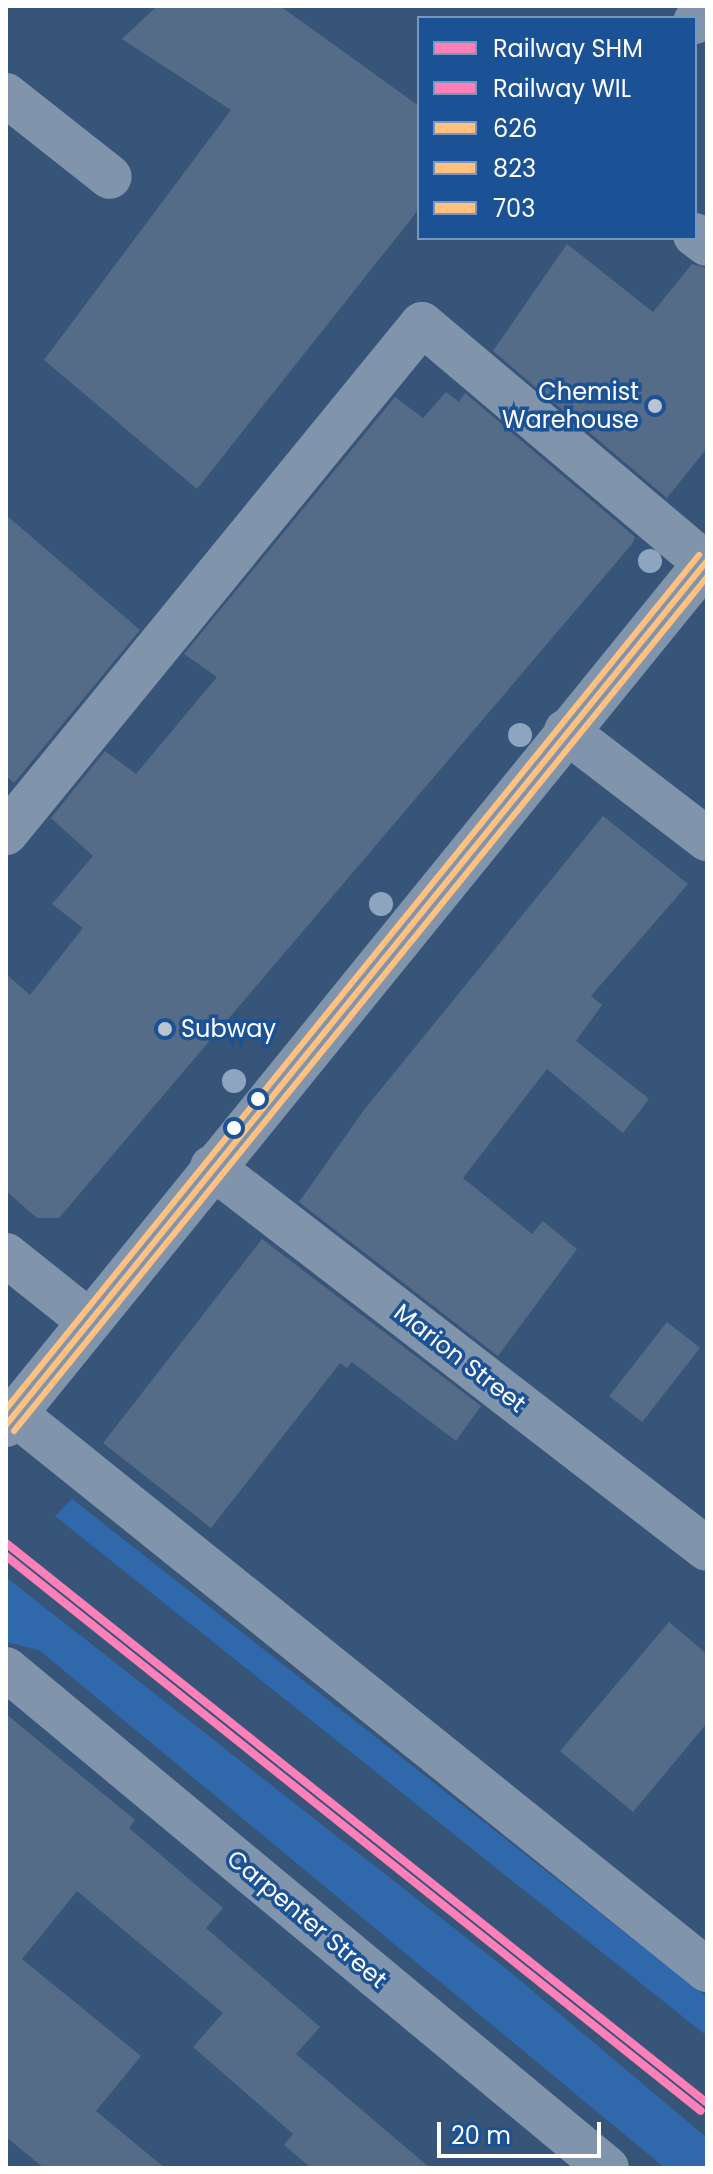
<!DOCTYPE html>
<style>
body{margin:0}
#map{position:relative;width:713px;height:2174px;overflow:hidden;background:#375579;font-family:Poppins,sans-serif}
div>[style]{position:absolute}
[style*='--x']{left:calc(var(--x)*1px);top:calc(var(--y)*1px);width:calc(var(--w)*1px);rotate:calc(var(--a)*1deg)}
.green>*{inset:0;background:#3069ab}
.building>*{inset:0;background:#546c88;transform-origin:0 0}
.minor>*{height:44px;margin:-22px;padding:0 22px;transform-origin:22px;border-radius:22px;background:#8095ab}
.bus-1>*{height:6px;margin:-3px;padding:0 3px;transform-origin:3px;border-radius:3px;background:#ffc080}
.bus-2>*{height:6px;margin:-3px;padding:0 3px;transform-origin:3px;border-radius:3px;background:#ffc080}
.bus-3>*{height:6px;margin:-3px;padding:0 3px;transform-origin:3px;border-radius:3px;background:#ffc080}
.rail-1>*{height:8px;margin:-4px;padding:0 4px;transform-origin:4px;border-radius:4px;background:#ff80b9}
.rail-2>*{height:8px;margin:-4px;padding:0 4px;transform-origin:4px;border-radius:4px;background:#ff80b9}
.trees>*{width:24px;height:24px;margin:-12px;border-radius:50%;background:#8ea5c0}
.dots>*{width:22px;height:22px;translate:-50% -50%;box-sizing:border-box;border:4px solid #1b5295;border-radius:50%}
span{translate:-50% -50%;white-space:nowrap;text-align:center;line-height:1.15;-webkit-text-stroke:7px #1b5295;paint-order:stroke}
.poi-label{font-size:24px;color:#fff}
.right{translate:-100% -50%;text-align:right}
.left{translate:0 -50%;text-align:left}
.street-label{font-size:24px;color:#fff}
.frame{position:absolute;inset:0;border:8px solid #fff;pointer-events:none}
.legend{position:absolute;left:417px;top:16px;width:280px;height:224px;box-sizing:border-box;background:#1b5295;border:2px solid #7697bf;margin:0;padding:10px 14px;list-style:none;font-size:24px;color:#fff}
.legend li{display:flex;align-items:center;gap:16px;height:40px}
.legend b{width:40px;border:2px solid #7697bf}
.scale{position:absolute;left:437px;top:2122px;width:164px;height:36px;box-sizing:border-box;border:4px solid #fff;border-top:0;padding-left:10px;font-size:24px;line-height:28px;white-space:nowrap;color:#fff;-webkit-text-stroke:6px #1b5295;paint-order:stroke}
</style>
<div id="map">
<div class="green">
<div style="clip-path:polygon(72px 1499px,707px 1997px,707px 2036px,55px 1516px)"></div>
<div style="clip-path:polygon(7px 1578px,510px 1972px,707px 2138px,707px 2168px,665px 2168px,39px 1650px,6px 1642px)"></div>
</div>
<div class="building">
<div style="clip-path:polygon(157px 6px,280px 6px,419px 106px,419px 209px,197px 489px,44px 360px,231px 110px,122px 39px)"></div>
<div style="clip-path:polygon(567px 244px,653px 312px,692px 264px,707px 268px,707px 448px,667px 498px,493px 351px)"></div>
<div style="clip-path:polygon(446px 392px,459px 402px,465px 393px,635px 537px,632px 544px,59px 1218px,37px 1218px,6px 1191px,6px 974px,30px 995px,83px 928px,52px 904px,93px 856px,51px 818px,105px 751px,136px 774px,217px 677px,184px 654px,395px 397px,423px 418px)"></div>
<div style="clip-path:polygon(6px 515px,140px 630px,14px 783px,6px 776px)"></div>
<div style="clip-path:polygon(603px 816px,688px 884px,591px 996px,602px 1005px,576px 1041px,649px 1099px,623px 1133px,547px 1069px,463px 1178px,532px 1234px,543px 1221px,577px 1249px,498px 1356px,299px 1202px,364px 1110px)"></div>
<div style="clip-path:polygon(262px 1239px,481px 1406px,456px 1441px,352px 1362px,347px 1368px,340px 1363px,211px 1528px,103px 1443px)"></div>
<div style="left:667px;top:1322px;width:42px;height:94px;rotate:38deg"></div>
<div style="clip-path:polygon(669px 1622px,707px 1654px,707px 1723px,633px 1812px,560px 1751px)"></div>
<div style="clip-path:polygon(6px 1714px,135px 1820px,129px 1828px,223px 1908px,206px 1928px,320px 2027px,296px 2054px,430px 2168px,311px 2168px,284px 2145px,293px 2134px,193px 2047px,223px 2013px,77px 1891px,22px 1959px,141px 2056px,96px 2111px,165px 2168px,44px 2168px,6px 2137px)"></div>
</div>
<div class="minor">
<div style="--x:695;--y:22;--w:20;--a:-53"></div>
<div style="--x:6;--y:95;--w:132;--a:38.3"></div>
<div style="--x:695;--y:235;--w:15;--a:37"></div>
<div style="--x:566;--y:731;--w:178;--a:37.5"></div>
<div style="--x:6;--y:833;--w:657;--a:-50.74"></div>
<div style="--x:422;--y:324;--w:370;--a:40.2"></div>
<div style="--x:212;--y:1167;--w:625;--a:37.66"></div>
<div style="--x:6;--y:1255;--w:106;--a:38.5"></div>
<div style="--x:15;--y:1414;--w:888;--a:38.78"></div>
<div style="--x:6;--y:1425;--w:1113;--a:-50.95"></div>
<div style="--x:6;--y:1669;--w:781;--a:39.7"></div>
</div>
<div class="bus-1">
<div style="--x:6;--y:1425;--w:1113;--a:-50.95"></div>
</div>
<div class="bus-2">
<div style="--x:14;--y:1431;--w:1100;--a:-50.94"></div>
</div>
<div class="bus-3">
<div style="--x:6;--y:1409;--w:1100;--a:-50.94"></div>
</div>
<div class="rail-1">
<div style="--x:6;--y:1543;--w:897;--a:38.62"></div>
</div>
<div class="rail-2">
<div style="--x:6;--y:1556;--w:889;--a:38.61"></div>
</div>
<div class="trees">
<div style="left:650px;top:561px"></div>
<div style="left:520px;top:735px"></div>
<div style="left:381px;top:904px"></div>
<div style="left:234px;top:1081px"></div>
</div>
<div class="dots">
<div style="left:655px;top:406px;background:#b9c4d0"></div>
<div style="left:165px;top:1029px;background:#b9c4d0"></div>
<div style="left:258px;top:1099px;background:#fff"></div>
<div style="left:234px;top:1128px;background:#fff"></div>
</div>
<div class="poi-label">
<span class="right" style="left:639px;top:406px">Chemist<br>Warehouse</span>
<span class="left" style="left:181px;top:1029px">Subway</span>
</div>
<div class="street-label">
<span style="left:460px;top:1358px;rotate:38deg">Marion Street</span>
<span style="left:307px;top:1919px;rotate:40deg">Carpenter Street</span>
</div>
<div class="frame"></div>
<ul class="legend">
<li><b style="height:10px;background:#ff80b9"></b>Railway SHM</li>
<li><b style="height:10px;background:#ff80b9"></b>Railway WIL</li>
<li><b style="height:10px;background:#ffc080"></b>626</li>
<li><b style="height:10px;background:#ffc080"></b>823</li>
<li><b style="height:10px;background:#ffc080"></b>703</li>
</ul>
<div class="scale">20 m</div>
</div>
